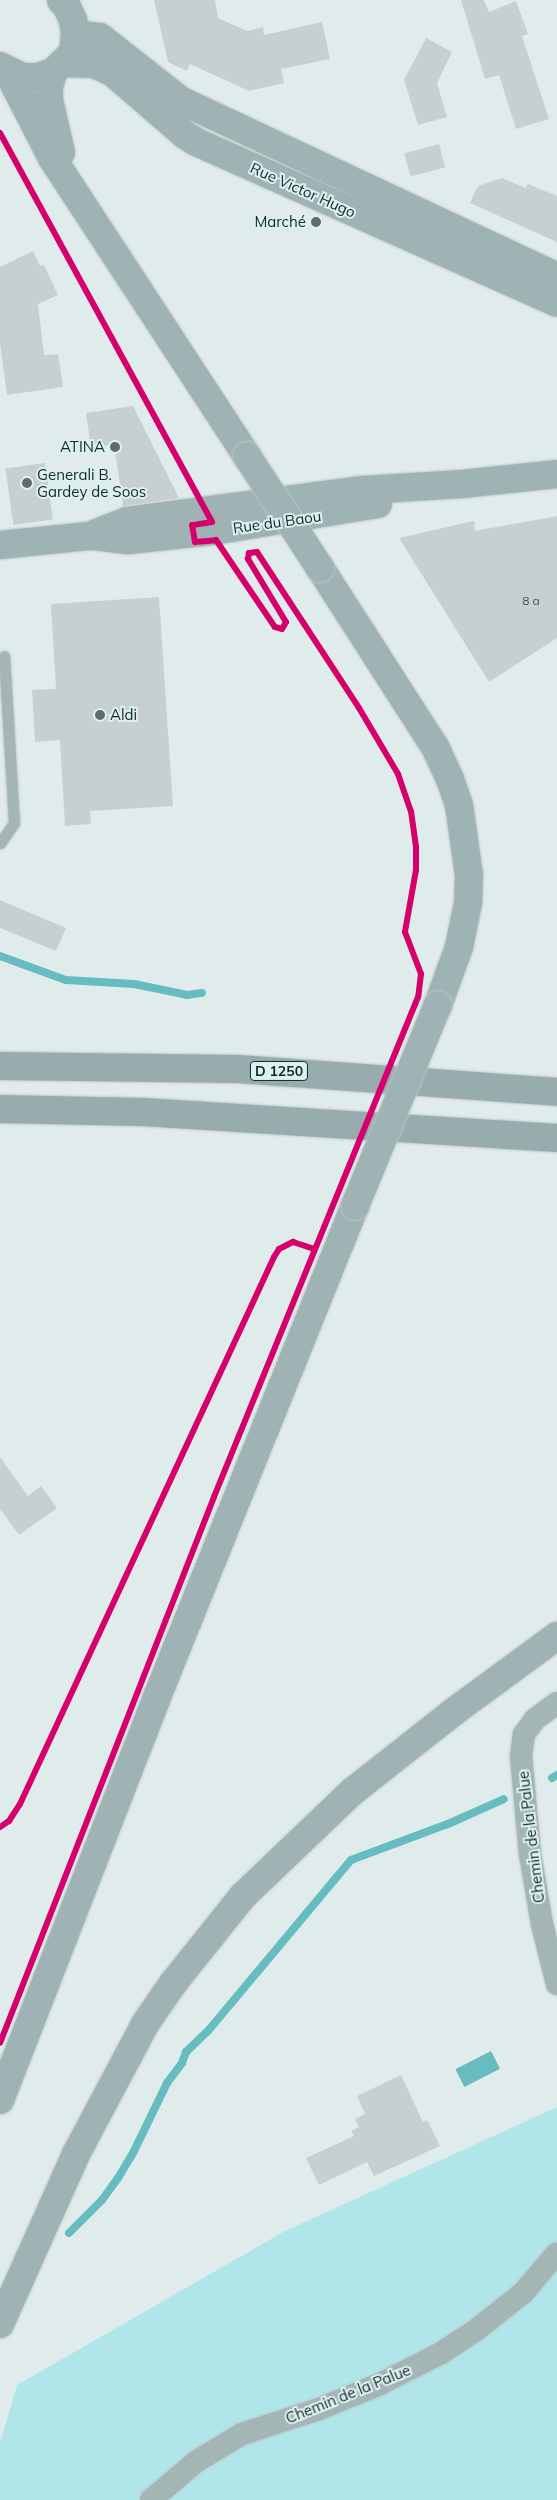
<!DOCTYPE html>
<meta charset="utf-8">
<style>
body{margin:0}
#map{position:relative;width:557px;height:2500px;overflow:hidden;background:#e0ecec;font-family:Mulish,sans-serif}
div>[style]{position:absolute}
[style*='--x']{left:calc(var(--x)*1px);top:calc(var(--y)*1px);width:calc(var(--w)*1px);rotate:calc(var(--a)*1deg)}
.green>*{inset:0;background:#b0e6e9}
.water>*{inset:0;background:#67bcc0;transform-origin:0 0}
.stream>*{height:8px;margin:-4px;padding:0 4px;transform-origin:4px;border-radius:4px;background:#67bcc0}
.building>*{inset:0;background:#c6d0d0;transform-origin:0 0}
.roads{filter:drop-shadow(0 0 1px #bec7c7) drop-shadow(0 0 1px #bec7c7)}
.lane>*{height:11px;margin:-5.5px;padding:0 5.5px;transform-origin:5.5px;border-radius:5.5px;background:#a4b5b6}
.street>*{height:22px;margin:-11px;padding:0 11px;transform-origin:11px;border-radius:11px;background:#a4b5b6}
.secondary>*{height:28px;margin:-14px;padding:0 14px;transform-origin:14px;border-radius:14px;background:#9fb3b5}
.primary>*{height:28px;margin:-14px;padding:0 14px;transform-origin:14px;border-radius:14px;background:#98acad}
.bridges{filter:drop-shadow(0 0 1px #bec7c7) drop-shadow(0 0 1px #bec7c7)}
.secondary-bridge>*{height:28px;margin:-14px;padding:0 14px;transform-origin:14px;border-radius:14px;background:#9fb3b5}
.cycleway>*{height:6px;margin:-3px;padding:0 3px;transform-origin:3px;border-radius:3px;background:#d6006c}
.dots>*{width:14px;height:14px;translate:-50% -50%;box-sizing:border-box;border:2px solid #daf1f2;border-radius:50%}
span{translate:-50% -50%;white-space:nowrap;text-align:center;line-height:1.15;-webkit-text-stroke:4px #daf1f2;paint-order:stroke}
.number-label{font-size:12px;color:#465050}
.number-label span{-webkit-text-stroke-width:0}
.shield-label span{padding:1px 4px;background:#daf1f2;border:1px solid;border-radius:4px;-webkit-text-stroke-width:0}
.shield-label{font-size:14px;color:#1c2525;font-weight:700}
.street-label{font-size:15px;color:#1c2525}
.poi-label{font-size:15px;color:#1c2525}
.right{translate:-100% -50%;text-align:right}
.left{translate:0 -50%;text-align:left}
</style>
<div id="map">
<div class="green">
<div style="clip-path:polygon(557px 2107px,557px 2500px,0 2500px,0 2443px,17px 2385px,285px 2231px)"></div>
</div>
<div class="water">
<div style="left:491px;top:2051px;width:20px;height:40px;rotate:63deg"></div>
</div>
<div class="stream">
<div style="--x:0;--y:956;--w:70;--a:20"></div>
<div style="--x:66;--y:980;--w:68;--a:3.4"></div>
<div style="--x:134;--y:984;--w:54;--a:11.7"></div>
<div style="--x:187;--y:995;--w:15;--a:-8"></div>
<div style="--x:552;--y:1778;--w:6;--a:-31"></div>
<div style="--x:69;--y:2233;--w:47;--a:-45"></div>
<div style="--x:102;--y:2200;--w:27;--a:-54"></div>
<div style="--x:118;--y:2178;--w:31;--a:-59"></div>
<div style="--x:134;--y:2151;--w:76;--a:-64.1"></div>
<div style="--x:167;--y:2083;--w:25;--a:-53"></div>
<div style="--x:182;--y:2063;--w:12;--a:-70"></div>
<div style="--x:186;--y:2052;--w:30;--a:-44"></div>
<div style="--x:208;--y:2031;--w:223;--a:-50.1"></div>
<div style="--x:351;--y:1860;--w:103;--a:-20.4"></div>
<div style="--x:448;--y:1824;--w:61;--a:-24.1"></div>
</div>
<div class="building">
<div style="clip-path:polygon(154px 0,215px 0,218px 18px,247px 31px,263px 27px,264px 35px,322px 22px,330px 59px,281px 69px,284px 83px,249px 91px,190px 64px,187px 71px,168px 62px)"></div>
<div style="clip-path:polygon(461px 0,484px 0,489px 12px,516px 1px,528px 34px,522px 36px,549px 119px,516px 129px,499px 75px,485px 79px)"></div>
<div style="clip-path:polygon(426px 38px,452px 52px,437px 83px,447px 117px,418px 125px,404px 80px)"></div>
<div style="left:439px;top:144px;width:24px;height:36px;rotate:75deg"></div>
<div style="clip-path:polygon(502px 178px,526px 188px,528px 184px,557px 196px,557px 242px,470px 203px,478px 186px)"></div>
<div style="clip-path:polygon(33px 251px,40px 266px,44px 265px,58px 295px,38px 304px,44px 355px,58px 354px,63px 387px,7px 395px,0 344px,0 267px)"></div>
<div style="clip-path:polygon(133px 406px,179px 498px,123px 506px,114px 444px,91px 448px,86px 413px)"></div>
<div style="left:45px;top:463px;width:57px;height:40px;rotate:82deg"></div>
<div style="clip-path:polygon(557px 516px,557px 638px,489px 682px,399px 538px,474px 521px,475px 531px)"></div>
<div style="clip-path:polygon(159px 597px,173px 806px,90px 811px,91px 824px,65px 826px,60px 740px,35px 742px,32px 690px,56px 689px,51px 604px)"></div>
<div style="clip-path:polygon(0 900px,66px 928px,56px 951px,0 928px)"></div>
<div style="clip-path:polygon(0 1457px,28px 1496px,41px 1486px,57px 1508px,19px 1535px,0 1509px)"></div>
<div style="clip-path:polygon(401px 2075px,423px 2122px,427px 2120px,440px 2146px,374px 2176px,367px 2162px,319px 2185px,306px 2158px,354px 2136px,351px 2131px,359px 2127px,355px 2119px,365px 2114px,357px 2096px)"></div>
</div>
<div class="roads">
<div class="lane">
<div style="--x:0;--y:843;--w:24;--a:-55"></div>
<div style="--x:14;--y:823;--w:167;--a:-93.4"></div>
</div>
<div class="street">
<div style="--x:557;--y:1703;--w:27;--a:144"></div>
<div style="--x:535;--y:1719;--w:19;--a:126"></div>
<div style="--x:524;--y:1734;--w:22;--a:98"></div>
<div style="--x:521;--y:1756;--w:98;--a:84.8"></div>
<div style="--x:530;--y:1854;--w:71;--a:80.3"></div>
<div style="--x:542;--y:1924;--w:62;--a:76"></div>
<div style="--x:151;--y:2500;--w:60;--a:-40.3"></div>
<div style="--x:197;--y:2461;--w:52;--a:-31"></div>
<div style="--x:242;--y:2434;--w:81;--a:-18"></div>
<div style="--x:319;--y:2409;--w:66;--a:-22.3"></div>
<div style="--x:380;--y:2384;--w:68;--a:-26.9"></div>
<div style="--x:441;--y:2353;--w:42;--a:-33.3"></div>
<div style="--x:476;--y:2330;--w:60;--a:-38.2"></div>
<div style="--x:523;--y:2293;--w:52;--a:-49.6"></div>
</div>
<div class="secondary">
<div style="--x:75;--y:34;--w:25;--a:7"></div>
<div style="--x:100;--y:37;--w:102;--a:38.2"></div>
<div style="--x:180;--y:100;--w:416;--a:25.1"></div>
<div style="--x:63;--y:63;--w:31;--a:2"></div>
<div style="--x:94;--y:64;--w:20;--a:24"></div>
<div style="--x:112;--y:72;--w:96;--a:40.8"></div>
<div style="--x:185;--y:135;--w:13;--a:32"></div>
<div style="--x:196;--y:142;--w:395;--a:24"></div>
<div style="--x:0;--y:66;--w:25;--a:26"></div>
<div style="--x:23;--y:77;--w:15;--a:0"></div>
<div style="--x:38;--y:77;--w:16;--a:-18"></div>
<div style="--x:53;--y:72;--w:28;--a:-44"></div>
<div style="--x:73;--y:53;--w:19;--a:-84"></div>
<div style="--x:75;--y:34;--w:14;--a:-98"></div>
<div style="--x:73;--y:20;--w:14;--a:-115"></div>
<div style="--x:67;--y:7;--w:9;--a:-131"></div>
<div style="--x:8;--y:72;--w:97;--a:62.9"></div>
<div style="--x:52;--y:158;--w:356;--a:56.8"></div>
<div style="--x:53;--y:72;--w:16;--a:105"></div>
<div style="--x:49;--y:87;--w:13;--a:90"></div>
<div style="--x:49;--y:100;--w:54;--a:77.2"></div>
<div style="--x:94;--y:536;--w:35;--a:7"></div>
<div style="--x:129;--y:540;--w:84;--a:-6.1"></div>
<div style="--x:213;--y:531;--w:167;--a:-9.3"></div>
<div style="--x:0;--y:545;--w:89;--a:-5.8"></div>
<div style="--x:89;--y:536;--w:41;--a:-21.5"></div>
<div style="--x:127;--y:521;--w:238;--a:-7.5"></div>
<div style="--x:363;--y:490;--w:99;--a:-3.5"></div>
<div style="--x:462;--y:484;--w:96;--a:-6"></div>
<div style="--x:320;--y:568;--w:215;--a:57.3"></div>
<div style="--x:436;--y:749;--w:33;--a:65"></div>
<div style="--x:450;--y:779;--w:28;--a:71"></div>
<div style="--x:459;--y:805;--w:71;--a:81.9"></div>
<div style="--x:469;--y:875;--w:28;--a:92"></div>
<div style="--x:468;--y:903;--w:45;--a:101.6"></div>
<div style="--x:459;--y:947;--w:62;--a:109.9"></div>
<div style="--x:0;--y:2100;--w:433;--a:-68.7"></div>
<div style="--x:157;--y:1697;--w:529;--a:-68.04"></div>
<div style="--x:0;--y:2324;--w:186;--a:-65.9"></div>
<div style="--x:76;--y:2154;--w:147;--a:-62"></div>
<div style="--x:145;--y:2024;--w:51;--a:-55.4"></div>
<div style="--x:174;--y:1982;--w:110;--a:-51.3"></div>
<div style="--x:243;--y:1896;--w:152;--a:-43.7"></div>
<div style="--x:353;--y:1791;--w:126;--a:-38.2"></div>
<div style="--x:452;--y:1713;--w:130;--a:-36.3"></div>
</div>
<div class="primary">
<div style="--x:0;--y:1066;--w:238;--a:0.7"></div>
<div style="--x:238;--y:1069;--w:320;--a:4.1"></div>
<div style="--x:0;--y:1109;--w:143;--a:1.2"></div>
<div style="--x:143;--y:1112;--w:415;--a:3.6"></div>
</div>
</div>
<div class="bridges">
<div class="secondary-bridge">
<div style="--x:247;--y:456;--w:134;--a:56.9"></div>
<div style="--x:355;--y:1206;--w:217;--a:-67.6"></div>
</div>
</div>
<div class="cycleway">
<div style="--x:0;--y:133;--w:443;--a:61.4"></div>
<div style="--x:212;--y:522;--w:20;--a:171"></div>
<div style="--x:192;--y:525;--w:17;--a:80"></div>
<div style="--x:195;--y:542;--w:21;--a:-5"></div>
<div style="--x:216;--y:540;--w:105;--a:55.9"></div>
<div style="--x:275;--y:627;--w:7;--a:16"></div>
<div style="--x:282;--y:629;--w:8;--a:-60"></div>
<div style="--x:286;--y:622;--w:74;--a:-121.1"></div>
<div style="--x:248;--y:559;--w:6;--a:-81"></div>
<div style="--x:249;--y:553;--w:8;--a:-7"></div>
<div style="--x:257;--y:552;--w:186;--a:56.8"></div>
<div style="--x:359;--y:708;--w:77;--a:59.4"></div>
<div style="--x:398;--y:774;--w:39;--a:71"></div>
<div style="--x:411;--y:811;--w:36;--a:82"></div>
<div style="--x:416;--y:847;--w:23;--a:90"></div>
<div style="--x:416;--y:870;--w:63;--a:100.1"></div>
<div style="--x:405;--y:932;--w:45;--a:69.1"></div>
<div style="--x:421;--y:974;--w:23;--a:97"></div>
<div style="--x:418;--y:997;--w:540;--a:112.2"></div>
<div style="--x:214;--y:1497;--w:586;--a:111.4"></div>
<div style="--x:0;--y:1827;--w:11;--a:-34"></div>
<div style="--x:9;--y:1821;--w:20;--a:-57"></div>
<div style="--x:20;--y:1804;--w:603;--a:-65.09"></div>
<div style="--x:274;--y:1257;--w:9;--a:-58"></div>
<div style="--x:279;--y:1249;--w:16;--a:-27"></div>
<div style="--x:293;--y:1242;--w:22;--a:18"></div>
</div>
<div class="dots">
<div style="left:316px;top:222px;background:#616b6b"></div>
<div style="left:115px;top:447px;background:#616b6b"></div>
<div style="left:27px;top:483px;background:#616b6b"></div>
<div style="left:100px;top:715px;background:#616b6b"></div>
</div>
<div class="number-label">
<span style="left:531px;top:601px">8 a</span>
</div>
<div class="shield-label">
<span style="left:279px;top:1071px">D 1250</span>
</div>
<div class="street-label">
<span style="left:303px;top:190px;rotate:24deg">Rue Victor Hugo</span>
<span style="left:277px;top:522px;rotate:-8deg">Rue du Baou</span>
<span style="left:531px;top:1837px;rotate:-97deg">Chemin de la Palue</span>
<span style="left:348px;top:2394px;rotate:-22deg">Chemin de la Palue</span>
</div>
<div class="poi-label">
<span class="right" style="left:306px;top:222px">Marché</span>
<span class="right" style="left:105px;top:447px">ATINA</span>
<span class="left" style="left:37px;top:483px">Generali B.<br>Gardey de Soos</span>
<span class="left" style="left:110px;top:715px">Aldi</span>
</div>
</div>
